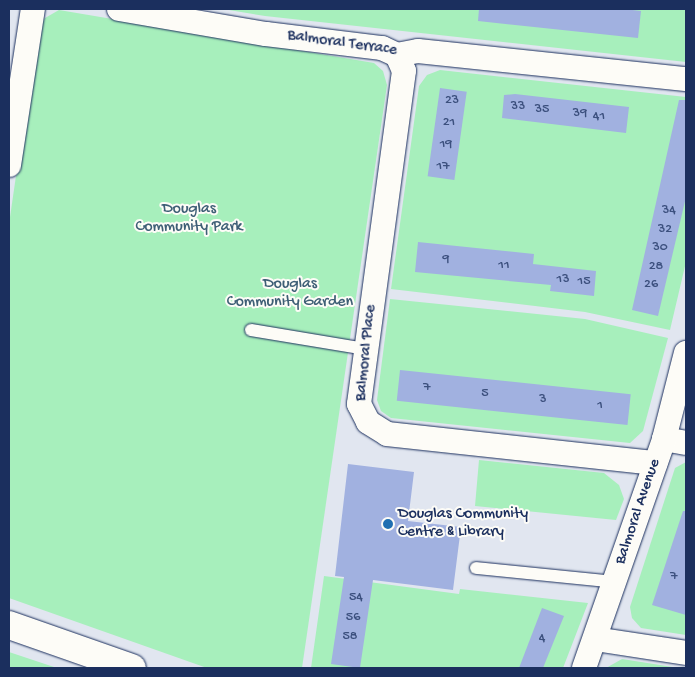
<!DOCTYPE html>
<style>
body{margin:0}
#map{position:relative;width:695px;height:677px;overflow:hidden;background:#e1e6f0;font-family:"Gochi Hand",sans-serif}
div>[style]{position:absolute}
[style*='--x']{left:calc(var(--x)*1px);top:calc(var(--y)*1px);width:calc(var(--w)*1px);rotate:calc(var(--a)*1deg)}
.green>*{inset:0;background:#a7efbc}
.building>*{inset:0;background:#a1b1e0;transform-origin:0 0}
.roads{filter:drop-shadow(0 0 1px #1b2f5e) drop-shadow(0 0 1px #1b2f5e)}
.lane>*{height:12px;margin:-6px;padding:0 6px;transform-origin:6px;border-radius:6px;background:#fdfcf7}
.street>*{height:24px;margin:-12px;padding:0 12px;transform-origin:12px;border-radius:12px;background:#fdfcf7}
.secondary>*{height:28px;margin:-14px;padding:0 14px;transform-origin:14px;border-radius:14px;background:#fdfcf7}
.dots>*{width:14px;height:14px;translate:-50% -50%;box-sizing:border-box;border:2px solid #fdfcf7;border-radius:50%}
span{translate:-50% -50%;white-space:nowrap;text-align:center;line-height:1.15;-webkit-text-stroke:4px #fdfcf7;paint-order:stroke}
.number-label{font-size:14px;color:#3c507e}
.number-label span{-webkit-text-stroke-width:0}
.street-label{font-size:16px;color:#1b2f5e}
.park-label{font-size:16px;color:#3e5f76}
.poi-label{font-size:16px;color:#1b2f5e}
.left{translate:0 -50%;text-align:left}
.frame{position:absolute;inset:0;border:10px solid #1b2f5e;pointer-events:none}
</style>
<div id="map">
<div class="green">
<div style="clip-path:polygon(223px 9px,686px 9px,686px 62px,265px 16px)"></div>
<div style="clip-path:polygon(59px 10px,374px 63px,383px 71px,387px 85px,302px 668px,207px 668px,9px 598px,9px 224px,37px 31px,45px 18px)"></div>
<div style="clip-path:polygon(440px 70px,686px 97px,686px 262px,670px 330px,585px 312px,391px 289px,419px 86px,427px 75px)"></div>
<div style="clip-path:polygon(390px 299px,585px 319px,668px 338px,643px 431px,630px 443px,391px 418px,381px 411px,377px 400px)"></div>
<div style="clip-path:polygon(479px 460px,604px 473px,619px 485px,624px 499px,616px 520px,475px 506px)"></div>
<div style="clip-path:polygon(686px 462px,686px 635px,641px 628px,632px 618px,630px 607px,675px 468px)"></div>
<div style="clip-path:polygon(324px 576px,459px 594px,460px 589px,588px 603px,563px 668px,311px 668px)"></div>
<div style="clip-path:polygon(9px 652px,57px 668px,9px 668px)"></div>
<div style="clip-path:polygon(622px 659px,679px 668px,606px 668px)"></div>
</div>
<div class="building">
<div style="clip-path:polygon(479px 9px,624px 9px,641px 11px,638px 38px,478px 21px)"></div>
<div style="left:440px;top:88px;width:27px;height:89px;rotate:8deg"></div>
<div style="clip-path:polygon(515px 94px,629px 107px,626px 133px,502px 118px,504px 95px)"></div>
<div style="clip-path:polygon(679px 100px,686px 100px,686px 197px,658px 316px,632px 310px)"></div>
<div style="clip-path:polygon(418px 242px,534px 254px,533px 264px,596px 271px,594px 296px,550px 291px,551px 285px,415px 272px)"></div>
<div style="left:400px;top:370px;width:232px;height:31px;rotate:6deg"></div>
<div style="clip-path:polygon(348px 464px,414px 472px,408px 521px,461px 527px,453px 590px,373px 580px,360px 668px,331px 664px,344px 577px,335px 576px)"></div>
<div style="clip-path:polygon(683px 511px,686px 511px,686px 615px,652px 605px)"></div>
<div style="clip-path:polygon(542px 608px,564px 616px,543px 668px,519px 668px)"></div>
</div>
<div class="roads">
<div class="lane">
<div style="--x:251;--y:330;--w:117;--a:9.4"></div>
<div style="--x:476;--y:568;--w:141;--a:5.7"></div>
</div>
<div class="street">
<div style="--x:119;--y:9;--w:149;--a:9.7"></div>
<div style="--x:266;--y:34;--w:117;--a:6.9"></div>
<div style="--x:382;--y:48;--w:17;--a:25"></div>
<div style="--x:397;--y:55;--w:21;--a:-11"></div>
<div style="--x:418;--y:51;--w:269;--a:6"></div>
<div style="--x:397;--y:55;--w:17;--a:66"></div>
<div style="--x:404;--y:71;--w:336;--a:97.7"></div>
<div style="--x:359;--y:404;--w:20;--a:63"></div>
<div style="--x:368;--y:422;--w:22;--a:32"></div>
<div style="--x:387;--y:434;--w:270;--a:6.2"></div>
<div style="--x:9;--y:165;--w:158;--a:-81.3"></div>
<div style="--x:664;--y:439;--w:22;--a:10"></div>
<div style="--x:595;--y:639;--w:92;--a:8.7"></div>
<div style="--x:584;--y:668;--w:243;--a:-70.7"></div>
<div style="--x:664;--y:439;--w:89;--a:-75.7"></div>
</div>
<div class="secondary">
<div style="--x:9;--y:625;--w:130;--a:19.3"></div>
</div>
</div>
<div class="dots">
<div style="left:388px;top:524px;background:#1f6fb2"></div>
</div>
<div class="number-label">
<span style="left:452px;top:101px">23</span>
<span style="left:518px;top:107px">33</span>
<span style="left:542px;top:110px">35</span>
<span style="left:580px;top:114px">39</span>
<span style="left:599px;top:117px">41</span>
<span style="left:449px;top:123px">21</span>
<span style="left:446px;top:145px">19</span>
<span style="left:443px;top:167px">17</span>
<span style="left:669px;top:211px">34</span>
<span style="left:665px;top:230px">32</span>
<span style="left:660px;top:248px">30</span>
<span style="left:446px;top:260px">9</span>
<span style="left:504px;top:266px">11</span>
<span style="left:656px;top:267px">28</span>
<span style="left:563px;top:280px">13</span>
<span style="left:584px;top:282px">15</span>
<span style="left:651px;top:285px">26</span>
<span style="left:427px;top:388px">7</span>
<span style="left:485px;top:394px">5</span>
<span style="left:543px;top:400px">3</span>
<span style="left:600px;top:406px">1</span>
<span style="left:674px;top:577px">7</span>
<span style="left:356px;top:598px">54</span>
<span style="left:353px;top:618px">56</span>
<span style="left:350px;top:637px">58</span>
<span style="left:542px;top:639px">4</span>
</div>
<div class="street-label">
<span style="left:342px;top:44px;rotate:8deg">Balmoral Terrace</span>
<span style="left:367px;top:353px;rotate:-84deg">Balmoral Place</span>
<span style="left:639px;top:512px;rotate:-71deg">Balmoral Avenue</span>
</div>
<div class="park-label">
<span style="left:189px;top:219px">Douglas<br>Community Park</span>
<span style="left:290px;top:294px">Douglas<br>Community Garden</span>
</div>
<div class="poi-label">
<span class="left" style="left:398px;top:524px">Douglas Community<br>Centre &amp; Library</span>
</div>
<div class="frame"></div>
</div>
